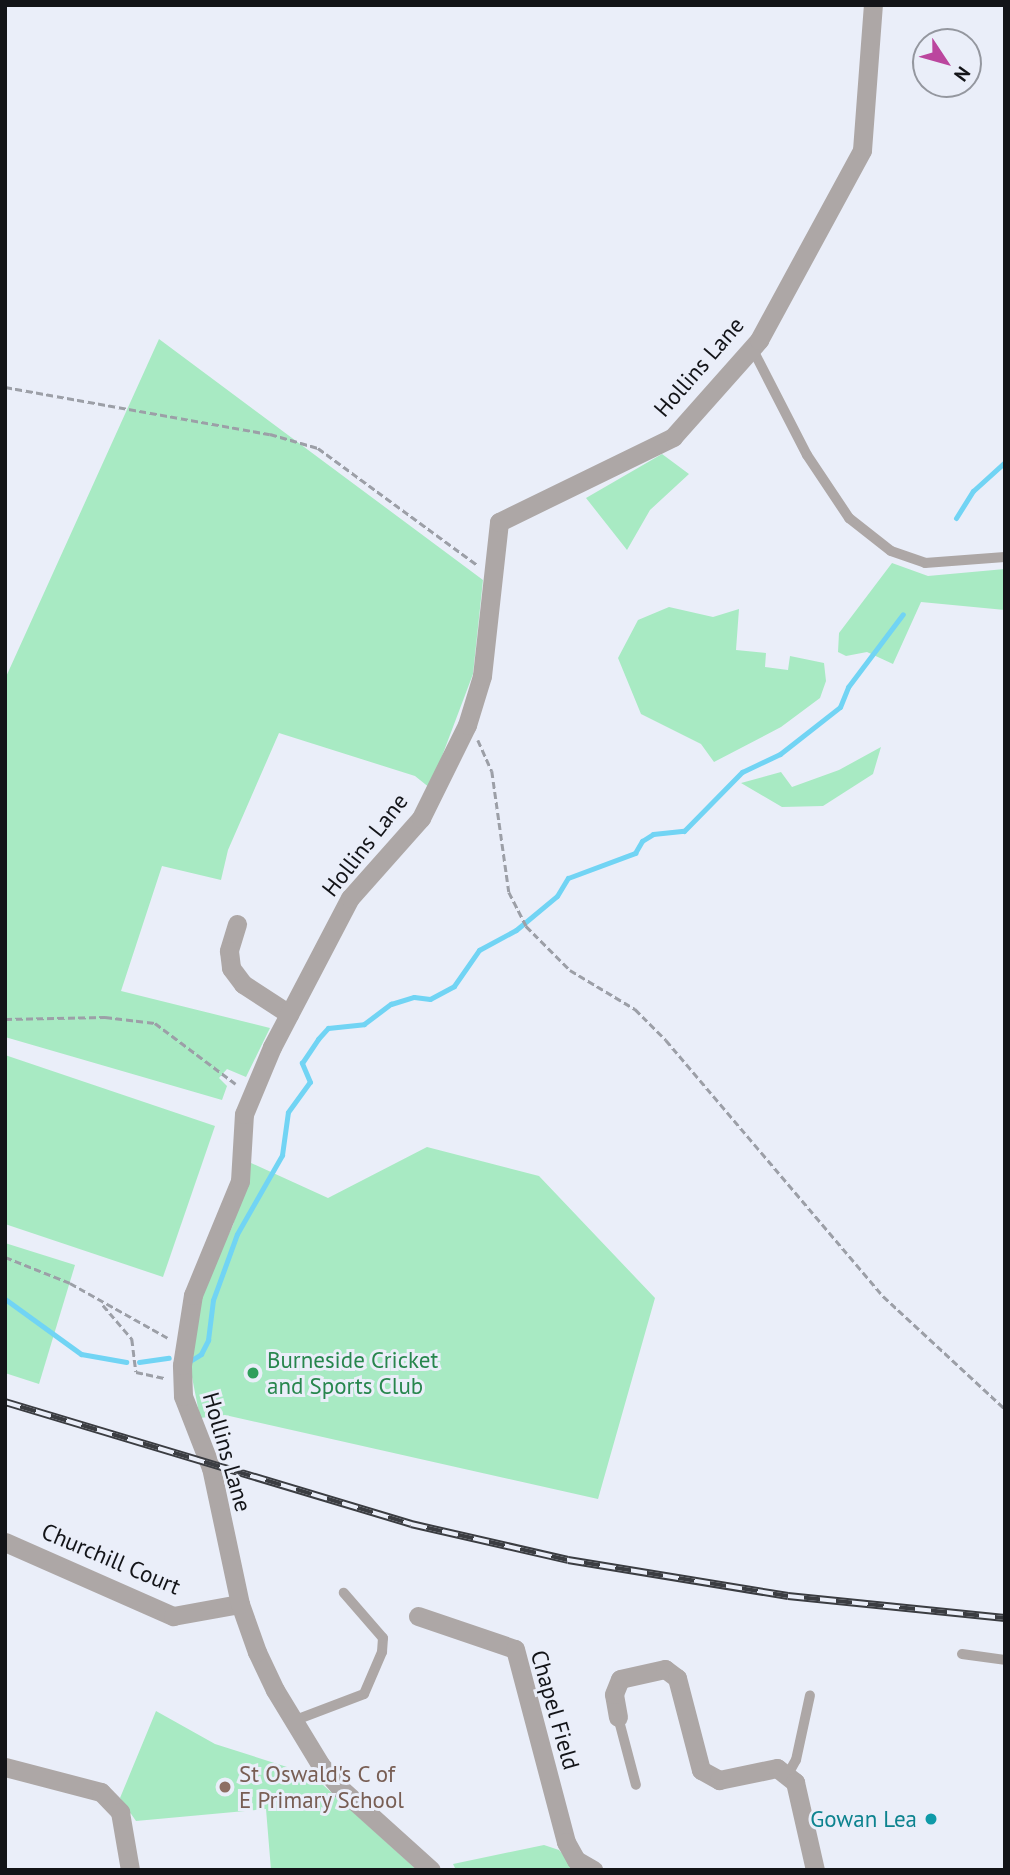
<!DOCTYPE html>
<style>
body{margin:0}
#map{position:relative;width:1010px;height:1875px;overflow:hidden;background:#eaeef9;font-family:"PT Sans",sans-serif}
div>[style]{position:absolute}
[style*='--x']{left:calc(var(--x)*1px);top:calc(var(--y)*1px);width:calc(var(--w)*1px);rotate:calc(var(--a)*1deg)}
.green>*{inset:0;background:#a8eac3}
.stream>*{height:5px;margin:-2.5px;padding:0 2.5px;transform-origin:2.5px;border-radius:2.5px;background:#71d4f4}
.path>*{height:2.5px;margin-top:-1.25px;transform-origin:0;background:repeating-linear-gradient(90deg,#9c9fa7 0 7px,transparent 0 10.5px)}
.lane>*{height:10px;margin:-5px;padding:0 5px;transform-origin:5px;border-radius:5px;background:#ada7a6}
.street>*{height:19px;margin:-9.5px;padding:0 9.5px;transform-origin:9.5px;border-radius:9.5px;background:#ada7a6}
.rail>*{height:8px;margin-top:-4px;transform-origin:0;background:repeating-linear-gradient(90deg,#eaeef9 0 16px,#3b3d42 0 32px);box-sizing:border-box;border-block:2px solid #3b3d42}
.dots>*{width:19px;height:19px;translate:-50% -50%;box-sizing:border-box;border:4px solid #eaeef9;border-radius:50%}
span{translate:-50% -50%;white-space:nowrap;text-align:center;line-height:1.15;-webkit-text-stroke:6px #eaeef9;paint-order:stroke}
.street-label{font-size:23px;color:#131418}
.leisure-label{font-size:23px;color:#27864d}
.left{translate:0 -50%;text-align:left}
.education-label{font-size:23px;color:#785e54}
.culture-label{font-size:23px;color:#0d838f}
.right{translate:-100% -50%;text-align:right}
.frame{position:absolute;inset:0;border:7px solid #131418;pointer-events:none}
.north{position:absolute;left:912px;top:28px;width:70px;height:70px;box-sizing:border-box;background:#eaeef9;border:2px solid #94979f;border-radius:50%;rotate:126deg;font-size:19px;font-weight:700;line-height:28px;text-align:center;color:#131418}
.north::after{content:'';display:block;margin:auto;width:24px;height:32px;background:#bb469e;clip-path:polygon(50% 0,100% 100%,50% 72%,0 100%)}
</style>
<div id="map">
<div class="green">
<div style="clip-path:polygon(159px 339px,483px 580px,473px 674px,430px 788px,415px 776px,279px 733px,228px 850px,221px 880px,162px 866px,121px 991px,270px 1028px,246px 1077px,227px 1069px,219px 1078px,227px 1086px,222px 1100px,5px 1037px,5px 679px)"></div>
<div style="clip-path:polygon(662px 454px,689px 474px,650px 510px,627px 550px,586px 498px)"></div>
<div style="clip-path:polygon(892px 563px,928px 576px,1005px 569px,1005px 610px,921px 602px,893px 664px,867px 652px,846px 656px,838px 652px,839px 633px)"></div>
<div style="clip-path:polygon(669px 607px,713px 617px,739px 609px,736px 650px,766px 653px,765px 667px,788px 670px,790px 656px,824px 663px,826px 681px,820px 698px,781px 727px,714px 762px,701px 744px,641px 714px,618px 658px,638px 620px)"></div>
<div style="clip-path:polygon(881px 747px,873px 774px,823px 806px,782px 807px,741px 783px,781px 772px,792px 787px,839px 770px)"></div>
<div style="clip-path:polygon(5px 1055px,215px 1126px,163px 1277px,5px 1224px)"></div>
<div style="clip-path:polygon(427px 1147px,539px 1176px,655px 1298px,598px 1499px,225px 1415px,200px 1418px,191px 1372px,193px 1339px,206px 1280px,233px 1225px,251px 1163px,328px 1198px)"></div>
<div style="clip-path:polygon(5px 1243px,75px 1265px,39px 1384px,5px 1373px)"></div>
<div style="clip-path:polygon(156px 1711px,215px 1744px,312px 1775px,417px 1870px,271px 1870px,266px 1809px,136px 1821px,120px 1798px)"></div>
<div style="clip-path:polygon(544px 1845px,559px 1850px,576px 1870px,456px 1870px,453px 1864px)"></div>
</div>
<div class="stream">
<div style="--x:956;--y:518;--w:32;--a:-58"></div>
<div style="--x:973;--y:491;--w:43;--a:-42.2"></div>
<div style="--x:5;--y:1299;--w:94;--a:35.9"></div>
<div style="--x:81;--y:1354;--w:46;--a:10.1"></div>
<div style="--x:190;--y:1361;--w:13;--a:-32"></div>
<div style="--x:201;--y:1354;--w:16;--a:-63"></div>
<div style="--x:208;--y:1340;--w:40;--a:-82.9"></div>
<div style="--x:213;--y:1300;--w:70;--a:-70"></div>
<div style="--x:237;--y:1234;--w:91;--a:-60.3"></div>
<div style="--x:282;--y:1155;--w:43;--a:-82.1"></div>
<div style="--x:288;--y:1112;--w:37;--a:-54"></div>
<div style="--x:310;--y:1082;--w:21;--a:-113"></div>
<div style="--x:302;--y:1063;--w:29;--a:-56"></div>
<div style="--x:318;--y:1039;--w:15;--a:-48"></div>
<div style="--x:328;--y:1028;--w:36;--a:-6"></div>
<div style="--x:364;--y:1024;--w:34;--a:-37"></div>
<div style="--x:391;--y:1004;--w:24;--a:-17"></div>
<div style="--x:414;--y:997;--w:16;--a:7"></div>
<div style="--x:430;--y:999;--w:27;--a:-28"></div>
<div style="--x:454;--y:986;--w:44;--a:-55.2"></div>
<div style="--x:479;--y:950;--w:42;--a:-28.4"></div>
<div style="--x:516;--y:930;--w:53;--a:-39.7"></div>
<div style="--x:557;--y:896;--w:21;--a:-59"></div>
<div style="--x:568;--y:878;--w:72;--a:-20.5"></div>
<div style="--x:635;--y:853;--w:14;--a:-60"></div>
<div style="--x:642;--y:841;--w:13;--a:-32"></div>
<div style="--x:653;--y:834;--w:31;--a:-6"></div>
<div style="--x:684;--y:831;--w:83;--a:-45.5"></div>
<div style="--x:742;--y:772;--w:42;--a:-25.3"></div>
<div style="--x:780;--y:754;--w:76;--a:-38.1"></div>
<div style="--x:840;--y:707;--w:22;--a:-68"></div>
<div style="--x:848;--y:687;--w:91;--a:-53"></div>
<div style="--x:139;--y:1362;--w:30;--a:-8"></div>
</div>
<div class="path">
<div style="--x:5;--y:387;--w:269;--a:10.1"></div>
<div style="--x:270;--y:434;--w:50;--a:16.3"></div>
<div style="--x:318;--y:448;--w:197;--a:36.3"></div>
<div style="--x:478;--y:740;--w:34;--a:66"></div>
<div style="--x:492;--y:771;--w:122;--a:82"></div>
<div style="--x:509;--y:892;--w:38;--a:63"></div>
<div style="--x:526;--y:926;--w:62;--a:45"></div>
<div style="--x:570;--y:970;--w:76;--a:31"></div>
<div style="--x:635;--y:1009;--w:44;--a:45"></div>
<div style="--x:666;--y:1040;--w:336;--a:49.7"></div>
<div style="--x:883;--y:1296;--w:166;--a:42.8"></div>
<div style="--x:5;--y:1019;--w:100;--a:-1.1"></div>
<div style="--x:105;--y:1017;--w:50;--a:6.8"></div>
<div style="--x:155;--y:1023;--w:101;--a:37"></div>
<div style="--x:5;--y:1257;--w:70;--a:21.8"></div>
<div style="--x:70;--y:1283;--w:112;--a:29.3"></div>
<div style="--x:103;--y:1305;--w:45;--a:49.5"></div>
<div style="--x:132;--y:1339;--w:33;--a:83"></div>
<div style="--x:136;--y:1372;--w:30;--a:12"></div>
</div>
<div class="lane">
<div style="--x:752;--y:348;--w:120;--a:62.8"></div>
<div style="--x:807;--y:455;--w:76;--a:56.3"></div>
<div style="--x:849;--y:518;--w:53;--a:38.2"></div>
<div style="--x:891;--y:551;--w:36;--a:19"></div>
<div style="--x:925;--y:563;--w:80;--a:-4.3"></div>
<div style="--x:962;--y:1654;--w:43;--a:7.9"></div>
<div style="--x:618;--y:1717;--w:70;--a:75.2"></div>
<div style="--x:293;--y:1721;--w:76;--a:-20.8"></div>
<div style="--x:364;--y:1694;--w:46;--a:-66.8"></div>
<div style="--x:382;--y:1652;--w:14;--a:-86"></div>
<div style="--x:383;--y:1638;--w:60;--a:-130.9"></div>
<div style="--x:787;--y:1776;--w:18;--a:-61"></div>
<div style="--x:796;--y:1760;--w:66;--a:-77.8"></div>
</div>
<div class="street">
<div style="--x:237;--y:924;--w:28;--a:107"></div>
<div style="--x:229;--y:951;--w:17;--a:83"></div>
<div style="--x:231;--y:968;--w:20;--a:53"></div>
<div style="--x:243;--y:984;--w:55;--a:33.1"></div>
<div style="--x:5;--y:1542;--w:184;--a:23.8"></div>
<div style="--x:173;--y:1616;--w:68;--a:-10.2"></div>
<div style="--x:418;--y:1616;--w:102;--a:18.8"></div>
<div style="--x:515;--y:1649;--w:200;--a:75.2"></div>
<div style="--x:566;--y:1842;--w:21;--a:61"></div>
<div style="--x:576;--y:1860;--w:20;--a:30"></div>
<div style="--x:618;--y:1717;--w:23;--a:-100"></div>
<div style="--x:614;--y:1694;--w:16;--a:-68"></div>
<div style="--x:620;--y:1679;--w:46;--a:-12.5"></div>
<div style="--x:665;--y:1669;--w:15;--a:37"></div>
<div style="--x:677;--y:1678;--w:95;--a:75.4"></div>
<div style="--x:701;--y:1770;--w:21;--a:29"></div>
<div style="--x:719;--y:1780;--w:59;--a:-11.7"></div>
<div style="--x:777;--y:1768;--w:23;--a:38"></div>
<div style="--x:795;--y:1782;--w:90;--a:77.2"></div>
<div style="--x:5;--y:1767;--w:99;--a:14.6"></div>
<div style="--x:101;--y:1792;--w:28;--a:46"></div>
<div style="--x:120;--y:1812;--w:59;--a:80.2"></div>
<div style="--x:431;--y:1870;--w:122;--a:-138"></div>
<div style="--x:340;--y:1788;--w:31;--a:-130"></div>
<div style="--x:320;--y:1764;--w:87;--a:-121.3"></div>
<div style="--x:275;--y:1690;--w:42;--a:-115.3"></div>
<div style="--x:257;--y:1652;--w:51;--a:-109.5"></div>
<div style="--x:240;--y:1604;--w:139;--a:-102"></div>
<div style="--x:211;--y:1468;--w:77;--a:-111.3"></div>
<div style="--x:183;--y:1396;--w:31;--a:-92"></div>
<div style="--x:182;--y:1365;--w:71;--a:-81.1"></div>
<div style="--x:193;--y:1295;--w:123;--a:-67.6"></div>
<div style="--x:240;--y:1181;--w:67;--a:-86.6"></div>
<div style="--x:244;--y:1114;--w:73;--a:-67.3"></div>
<div style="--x:272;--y:1047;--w:168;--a:-62.4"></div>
<div style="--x:350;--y:898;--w:107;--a:-48.4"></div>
<div style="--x:421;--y:818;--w:104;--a:-63.7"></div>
<div style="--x:467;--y:725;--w:51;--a:-73"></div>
<div style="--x:482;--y:676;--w:155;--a:-83.7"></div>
<div style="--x:499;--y:522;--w:194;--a:-26"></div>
<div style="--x:673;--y:437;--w:130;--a:-48.4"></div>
<div style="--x:759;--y:340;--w:216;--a:-61.5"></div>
<div style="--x:862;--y:150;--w:145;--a:-85.7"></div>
</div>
<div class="rail">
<div style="--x:5;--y:1402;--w:424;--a:16.7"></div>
<div style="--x:411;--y:1524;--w:161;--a:12.9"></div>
<div style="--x:568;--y:1560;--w:223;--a:9.3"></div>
<div style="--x:788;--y:1596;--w:218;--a:5.8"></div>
</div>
<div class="dots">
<div style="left:253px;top:1373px;background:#2e9e5b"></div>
<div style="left:225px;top:1787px;background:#8d6e63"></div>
<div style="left:931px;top:1819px;background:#0f9aa8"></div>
</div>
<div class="street-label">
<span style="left:699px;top:367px;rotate:-49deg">Hollins Lane</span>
<span style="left:365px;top:845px;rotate:-52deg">Hollins Lane</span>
<span style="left:227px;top:1452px;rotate:74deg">Hollins Lane</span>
<span style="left:111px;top:1559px;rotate:23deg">Churchill Court</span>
<span style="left:555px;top:1710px;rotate:74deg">Chapel Field</span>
</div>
<div class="leisure-label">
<span class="left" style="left:267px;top:1373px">Burneside Cricket<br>and Sports Club</span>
</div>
<div class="education-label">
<span class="left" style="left:239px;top:1787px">St Oswald's C of<br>E Primary School</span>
</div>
<div class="culture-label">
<span class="right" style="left:917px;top:1819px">Gowan Lea</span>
</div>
<div class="frame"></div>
<div class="north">N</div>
</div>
